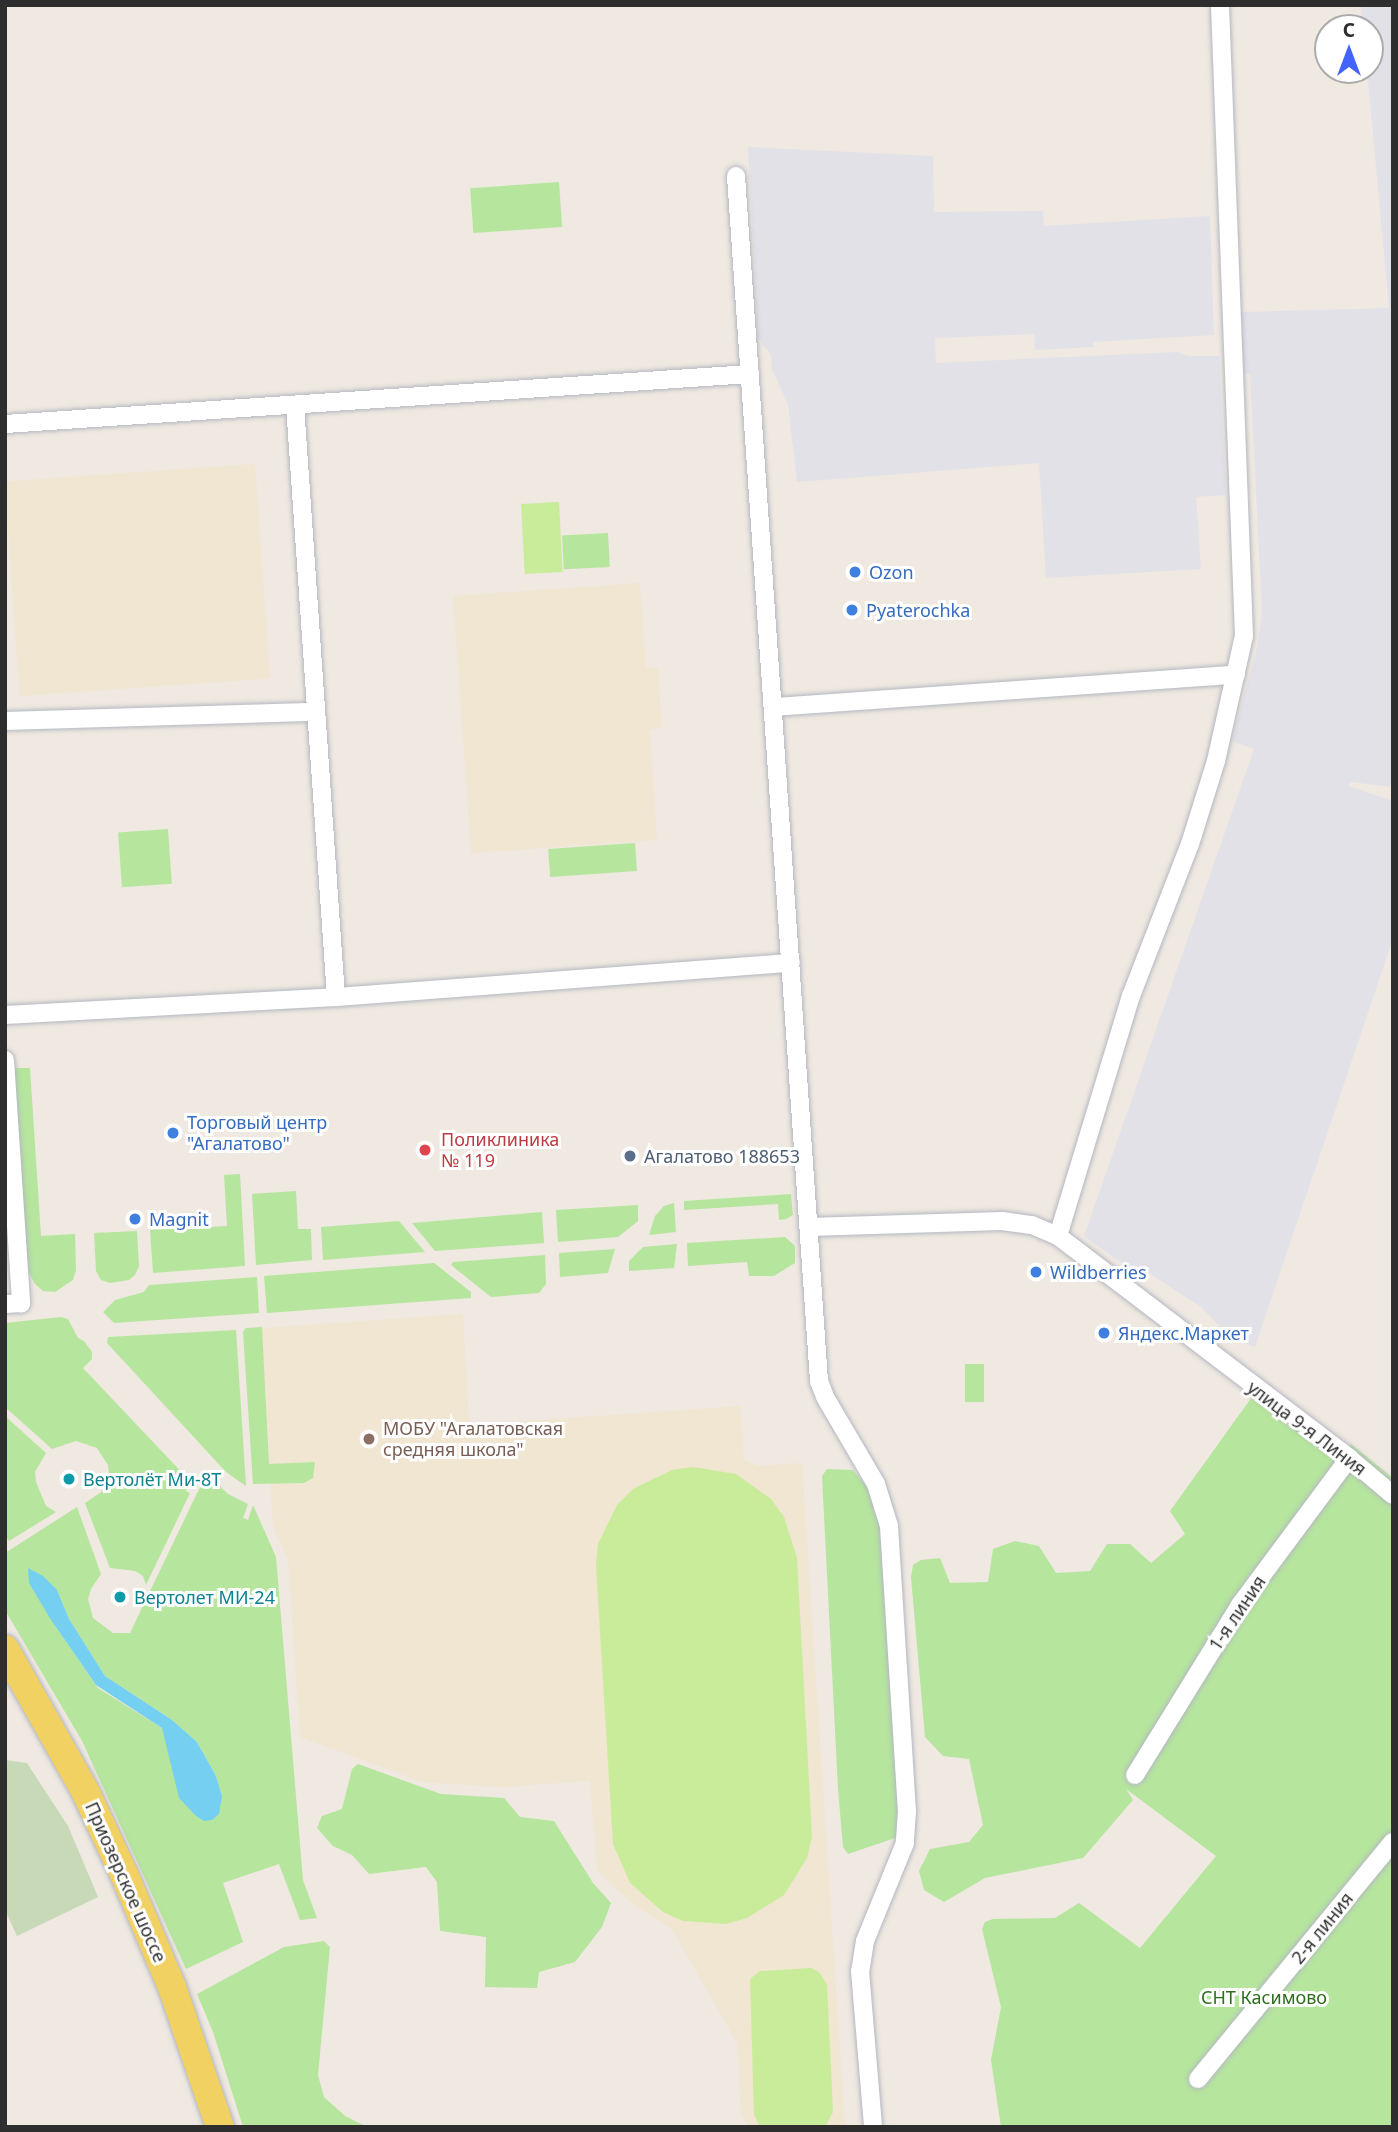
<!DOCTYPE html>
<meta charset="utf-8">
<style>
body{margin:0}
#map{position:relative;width:1398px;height:2132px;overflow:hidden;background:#efe9e1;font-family:"Noto Sans",sans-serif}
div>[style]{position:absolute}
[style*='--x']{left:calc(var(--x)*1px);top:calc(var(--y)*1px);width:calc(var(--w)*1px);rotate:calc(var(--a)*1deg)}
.industrial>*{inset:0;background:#e3e1e8}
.education>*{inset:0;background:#f0e6d1;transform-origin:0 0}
.green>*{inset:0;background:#b6e59e;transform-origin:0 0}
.cemetery>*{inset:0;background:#c8d9b8}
.pitch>*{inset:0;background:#c9ec9a;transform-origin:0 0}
.water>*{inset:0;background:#75cff0}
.roads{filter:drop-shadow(0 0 2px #b4b7c1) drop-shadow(0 0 2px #b4b7c1)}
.minor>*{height:18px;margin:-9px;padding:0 9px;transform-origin:9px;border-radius:9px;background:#fff}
.primary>*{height:28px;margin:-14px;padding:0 14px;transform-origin:14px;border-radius:14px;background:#f2d163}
.dots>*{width:19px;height:19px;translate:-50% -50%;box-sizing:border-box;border:4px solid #fff;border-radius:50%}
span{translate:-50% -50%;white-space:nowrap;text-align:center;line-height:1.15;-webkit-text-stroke:6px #fff;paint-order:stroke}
.shop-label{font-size:18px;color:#366cbe}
.left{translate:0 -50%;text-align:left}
.health-label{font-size:18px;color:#be3a42}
.service-label{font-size:18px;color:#4e5e75}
.street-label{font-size:18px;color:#2e2e2e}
.education-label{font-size:18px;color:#785e54}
.culture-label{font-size:18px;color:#0d838f}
.park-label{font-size:18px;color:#2c6e1b}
.frame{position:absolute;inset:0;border:7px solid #2e2e2e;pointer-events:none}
.north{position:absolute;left:1314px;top:14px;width:70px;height:70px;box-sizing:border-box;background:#fff;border:2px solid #ababab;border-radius:50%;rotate:0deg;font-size:19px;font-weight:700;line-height:28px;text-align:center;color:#2e2e2e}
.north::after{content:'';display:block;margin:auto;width:24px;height:32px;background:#4264fb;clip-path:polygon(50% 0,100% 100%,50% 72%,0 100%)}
</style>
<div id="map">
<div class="industrial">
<div style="clip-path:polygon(1361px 5px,1393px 5px,1393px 787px,1351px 782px,1349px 786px,1393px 801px,1393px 939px,1255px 1347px,1233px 1340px,1201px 1307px,1144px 1270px,1120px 1262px,1084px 1236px,1254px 749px,1232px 741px,1257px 648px,1262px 611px,1250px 374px,1244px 373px,1241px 312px,1389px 308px,1367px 70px,1370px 70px,1370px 28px,1363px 28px)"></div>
<div style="clip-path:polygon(748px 147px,933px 156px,934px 212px,1043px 211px,1044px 226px,1210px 216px,1214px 335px,1093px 342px,1093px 347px,1035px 350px,1034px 334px,935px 338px,936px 363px,1178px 352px,1188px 356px,1219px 356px,1226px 495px,1196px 497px,1201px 569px,1046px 578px,1039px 463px,797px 482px,788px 405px,772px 369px,771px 355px,758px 338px)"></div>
</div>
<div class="education">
<div style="left:255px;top:464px;width:215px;height:251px;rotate:86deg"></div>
<div style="clip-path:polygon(640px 583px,646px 668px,658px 668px,662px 728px,650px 730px,657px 840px,471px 853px,453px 596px)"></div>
<div style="clip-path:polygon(463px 1314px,469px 1425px,740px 1406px,744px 1460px,758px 1466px,802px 1463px,845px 2127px,750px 2127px,741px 2115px,737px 2043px,671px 1928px,635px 1906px,597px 1871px,590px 1781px,500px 1787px,422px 1782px,300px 1737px,288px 1559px,273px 1528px,262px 1328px)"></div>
</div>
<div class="green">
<div style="left:559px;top:182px;width:45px;height:89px;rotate:86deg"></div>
<div style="left:608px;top:533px;width:34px;height:46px;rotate:87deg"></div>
<div style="left:168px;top:829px;width:55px;height:50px;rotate:86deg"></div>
<div style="left:635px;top:843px;width:28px;height:87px;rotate:86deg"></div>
<div style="clip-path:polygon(14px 1068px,30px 1068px,41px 1236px,75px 1234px,76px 1270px,73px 1280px,55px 1292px,43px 1291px,35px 1284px,28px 1271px)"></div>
<div style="clip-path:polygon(240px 1174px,245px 1266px,153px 1273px,150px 1230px,227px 1226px,224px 1175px)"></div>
<div style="clip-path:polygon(296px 1191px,298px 1229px,311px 1229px,312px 1260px,256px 1265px,252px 1194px)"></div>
<div style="clip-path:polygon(791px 1194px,793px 1215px,786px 1219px,779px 1220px,778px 1204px,684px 1210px,684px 1201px)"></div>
<div style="clip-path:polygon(674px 1203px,676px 1232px,649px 1235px,655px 1216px,664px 1206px)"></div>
<div style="clip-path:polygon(638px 1205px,638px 1221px,618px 1237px,558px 1242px,556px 1210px)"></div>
<div style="clip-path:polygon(542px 1212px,544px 1243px,435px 1251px,412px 1223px)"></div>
<div style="clip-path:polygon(399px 1221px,425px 1252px,323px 1260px,321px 1227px)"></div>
<div style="clip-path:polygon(137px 1231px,139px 1266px,135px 1275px,129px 1280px,110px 1283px,101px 1280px,96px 1271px,94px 1233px)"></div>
<div style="clip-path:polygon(785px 1237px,795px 1246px,795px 1263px,774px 1276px,749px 1276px,747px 1262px,688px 1266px,687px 1243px)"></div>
<div style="clip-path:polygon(677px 1244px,674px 1268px,629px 1271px,629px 1261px,643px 1247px)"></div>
<div style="clip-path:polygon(615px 1249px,608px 1273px,560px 1277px,559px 1253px)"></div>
<div style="clip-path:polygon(545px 1255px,546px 1284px,539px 1293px,491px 1297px,451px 1265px,453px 1262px)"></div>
<div style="clip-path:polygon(434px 1263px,471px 1292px,471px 1298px,267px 1313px,264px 1276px)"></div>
<div style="clip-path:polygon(257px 1277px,259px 1313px,114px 1323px,103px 1312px,115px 1300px,144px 1292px,149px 1285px)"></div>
<div style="clip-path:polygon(61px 1317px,68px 1319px,78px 1338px,84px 1341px,92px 1352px,92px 1359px,83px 1368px,188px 1479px,186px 1491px,190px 1493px,146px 1585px,143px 1576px,135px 1571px,110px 1568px,85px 1503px,110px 1486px,108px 1465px,97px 1448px,76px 1441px,52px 1449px,5px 1407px,5px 1323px)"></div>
<div style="clip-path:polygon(262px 1327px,269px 1464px,315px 1462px,313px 1478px,304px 1483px,253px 1484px,243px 1332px,246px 1328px)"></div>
<div style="clip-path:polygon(236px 1330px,246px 1486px,226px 1472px,107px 1343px,108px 1337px)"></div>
<div style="left:965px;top:1364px;width:19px;height:38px"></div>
<div style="clip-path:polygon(1257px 1390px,1336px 1461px,1351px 1444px,1393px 1478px,1393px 2127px,1001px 2127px,991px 2060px,1001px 2007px,982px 1929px,985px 1922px,993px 1919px,1055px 1918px,1079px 1903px,1140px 1948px,1216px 1856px,1126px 1789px,1133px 1800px,1083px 1858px,985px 1878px,944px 1902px,924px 1890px,919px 1871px,930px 1849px,969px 1842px,983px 1825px,969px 1759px,943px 1756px,925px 1737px,911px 1577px,913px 1565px,921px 1560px,940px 1558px,950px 1583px,988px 1582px,993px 1549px,1015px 1541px,1039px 1546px,1056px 1573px,1090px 1571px,1107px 1544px,1130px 1544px,1151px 1563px,1185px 1534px,1170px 1511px)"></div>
<div style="clip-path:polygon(5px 1416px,46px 1453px,35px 1472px,36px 1482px,46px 1506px,56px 1512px,9px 1541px,5px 1536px)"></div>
<div style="clip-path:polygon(827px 1469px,853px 1470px,868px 1488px,879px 1515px,901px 1812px,898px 1837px,848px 1854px,843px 1847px,838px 1789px,822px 1476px)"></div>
<div style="clip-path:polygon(evenodd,208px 1482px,216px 1482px,228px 1494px,248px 1504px,243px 1518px,248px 1520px,253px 1505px,276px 1557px,303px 1880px,317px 1918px,300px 1920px,279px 1864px,223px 1883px,243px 1942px,186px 1969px,82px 1741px,5px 1610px,5px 1553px,77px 1507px,101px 1574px,91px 1589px,88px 1599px,93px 1618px,113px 1633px,130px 1633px,199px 1489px,208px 1482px,57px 1590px,69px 1619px,105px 1676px,172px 1720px,197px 1742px,216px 1776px,222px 1796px,165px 1739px,162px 1728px,98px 1688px,51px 1620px,57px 1590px)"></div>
<div style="clip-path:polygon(358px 1764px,441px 1794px,504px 1798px,520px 1817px,554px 1821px,593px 1883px,611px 1903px,602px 1927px,575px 1962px,539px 1972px,537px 1988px,485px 1987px,486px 1937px,440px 1931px,437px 1882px,426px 1867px,369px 1874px,352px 1855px,333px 1846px,317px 1828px,322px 1816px,342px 1809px,352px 1769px)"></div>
<div style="clip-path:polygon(324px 1941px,330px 1947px,318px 2075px,324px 2097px,345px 2116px,367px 2127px,243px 2127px,213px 2032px,197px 1994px,284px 1947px)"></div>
</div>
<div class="cemetery">
<div style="clip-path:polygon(5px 1760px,27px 1763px,68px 1826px,98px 1897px,17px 1936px,5px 1910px)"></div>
</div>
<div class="pitch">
<div style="left:559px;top:502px;width:70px;height:38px;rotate:87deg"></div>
<div style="clip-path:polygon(693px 1467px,736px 1474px,771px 1499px,784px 1517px,797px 1558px,812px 1837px,807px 1858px,784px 1895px,747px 1918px,726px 1924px,683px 1921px,663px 1912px,630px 1883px,613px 1844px,596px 1566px,598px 1544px,617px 1505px,633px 1489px,672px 1470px)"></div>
<div style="clip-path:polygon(811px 1968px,819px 1972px,827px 1984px,833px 2112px,825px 2127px,760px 2127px,754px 2115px,750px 1979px,760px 1971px)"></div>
</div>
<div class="water">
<div style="clip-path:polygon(28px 1568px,43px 1576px,57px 1590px,69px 1619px,105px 1676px,172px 1720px,197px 1742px,216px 1776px,222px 1796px,219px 1814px,212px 1820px,204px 1821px,196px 1816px,179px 1798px,162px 1728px,96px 1685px,51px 1620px,29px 1583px)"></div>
</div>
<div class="roads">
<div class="minor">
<div style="--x:736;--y:176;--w:1208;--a:86.06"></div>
<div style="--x:819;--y:1381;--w:17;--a:69"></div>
<div style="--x:825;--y:1397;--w:101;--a:59.6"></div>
<div style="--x:876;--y:1484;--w:44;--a:72.8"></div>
<div style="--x:889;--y:1526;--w:286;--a:86.4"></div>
<div style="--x:907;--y:1811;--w:32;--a:94"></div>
<div style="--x:905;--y:1843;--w:106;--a:112.2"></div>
<div style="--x:865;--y:1941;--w:30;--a:99"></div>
<div style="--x:860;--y:1971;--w:157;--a:85.2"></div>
<div style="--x:295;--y:405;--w:593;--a:86.04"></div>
<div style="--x:5;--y:424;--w:747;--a:-3.84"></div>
<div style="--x:774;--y:707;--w:463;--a:-4"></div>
<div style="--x:5;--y:721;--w:311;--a:-1.7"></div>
<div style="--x:5;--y:1015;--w:331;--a:-3.1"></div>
<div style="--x:336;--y:997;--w:456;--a:-4.3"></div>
<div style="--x:5;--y:1060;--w:244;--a:86.2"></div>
<div style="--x:21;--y:1303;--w:16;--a:176"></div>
<div style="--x:809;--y:1227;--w:193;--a:-1.8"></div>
<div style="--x:1002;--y:1221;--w:30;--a:8"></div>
<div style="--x:1032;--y:1225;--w:28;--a:23"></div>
<div style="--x:1058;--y:1236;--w:366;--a:37.3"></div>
<div style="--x:1349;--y:1458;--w:57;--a:40.1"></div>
<div style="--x:1058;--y:1236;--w:251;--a:-73.1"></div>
<div style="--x:1131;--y:996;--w:163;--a:-68.8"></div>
<div style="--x:1190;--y:844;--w:87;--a:-72.6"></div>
<div style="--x:1216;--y:761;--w:128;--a:-77.4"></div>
<div style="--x:1244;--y:636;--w:631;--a:-92.18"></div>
<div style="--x:1135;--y:1775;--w:200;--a:-58.3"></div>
<div style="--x:1240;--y:1605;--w:183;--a:-53.4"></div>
<div style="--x:1198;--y:2079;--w:307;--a:-50.6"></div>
</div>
<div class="primary">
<div style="--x:5;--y:1649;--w:165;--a:60.6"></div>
<div style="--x:86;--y:1793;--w:89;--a:64.9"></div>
<div style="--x:124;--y:1874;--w:123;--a:67"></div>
<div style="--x:172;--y:1987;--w:148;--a:71.1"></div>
</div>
</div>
<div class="dots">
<div style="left:855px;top:572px;background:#3f7fe0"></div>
<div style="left:852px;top:610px;background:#3f7fe0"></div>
<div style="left:173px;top:1133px;background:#3f7fe0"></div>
<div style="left:425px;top:1150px;background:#e0444e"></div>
<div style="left:630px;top:1156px;background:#5c6f8a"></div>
<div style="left:135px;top:1219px;background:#3f7fe0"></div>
<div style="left:1036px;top:1272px;background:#3f7fe0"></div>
<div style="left:1104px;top:1333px;background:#3f7fe0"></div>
<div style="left:369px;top:1439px;background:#8d6e63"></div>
<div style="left:69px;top:1479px;background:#0f9aa8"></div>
<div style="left:120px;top:1597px;background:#0f9aa8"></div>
</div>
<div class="shop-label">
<span class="left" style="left:869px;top:572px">Ozon</span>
<span class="left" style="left:866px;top:610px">Pyaterochka</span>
<span class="left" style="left:187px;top:1133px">Торговый центр<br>"Агалатово"</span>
<span class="left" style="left:149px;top:1219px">Magnit</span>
<span class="left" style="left:1050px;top:1272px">Wildberries</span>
<span class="left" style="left:1118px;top:1333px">Яндекс.Маркет</span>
</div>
<div class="health-label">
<span class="left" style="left:441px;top:1150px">Поликлиника<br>№ 119</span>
</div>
<div class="service-label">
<span class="left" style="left:644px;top:1156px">Агалатово 188653</span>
</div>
<div class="street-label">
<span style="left:1307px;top:1428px;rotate:37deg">улица 9-я Линия</span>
<span style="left:1237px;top:1613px;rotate:-56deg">1-я линия</span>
<span style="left:126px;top:1882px;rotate:66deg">Приозерское шоссе</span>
<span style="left:1322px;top:1928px;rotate:-51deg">2-я линия</span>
</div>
<div class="education-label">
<span class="left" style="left:383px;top:1439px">МОБУ "Агалатовская<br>средняя школа"</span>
</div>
<div class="culture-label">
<span class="left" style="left:83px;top:1479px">Вертолёт Ми-8Т</span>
<span class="left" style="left:134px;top:1597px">Вертолет МИ-24</span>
</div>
<div class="park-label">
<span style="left:1264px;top:1997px">СНТ Касимово</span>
</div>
<div class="frame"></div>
<div class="north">С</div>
</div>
